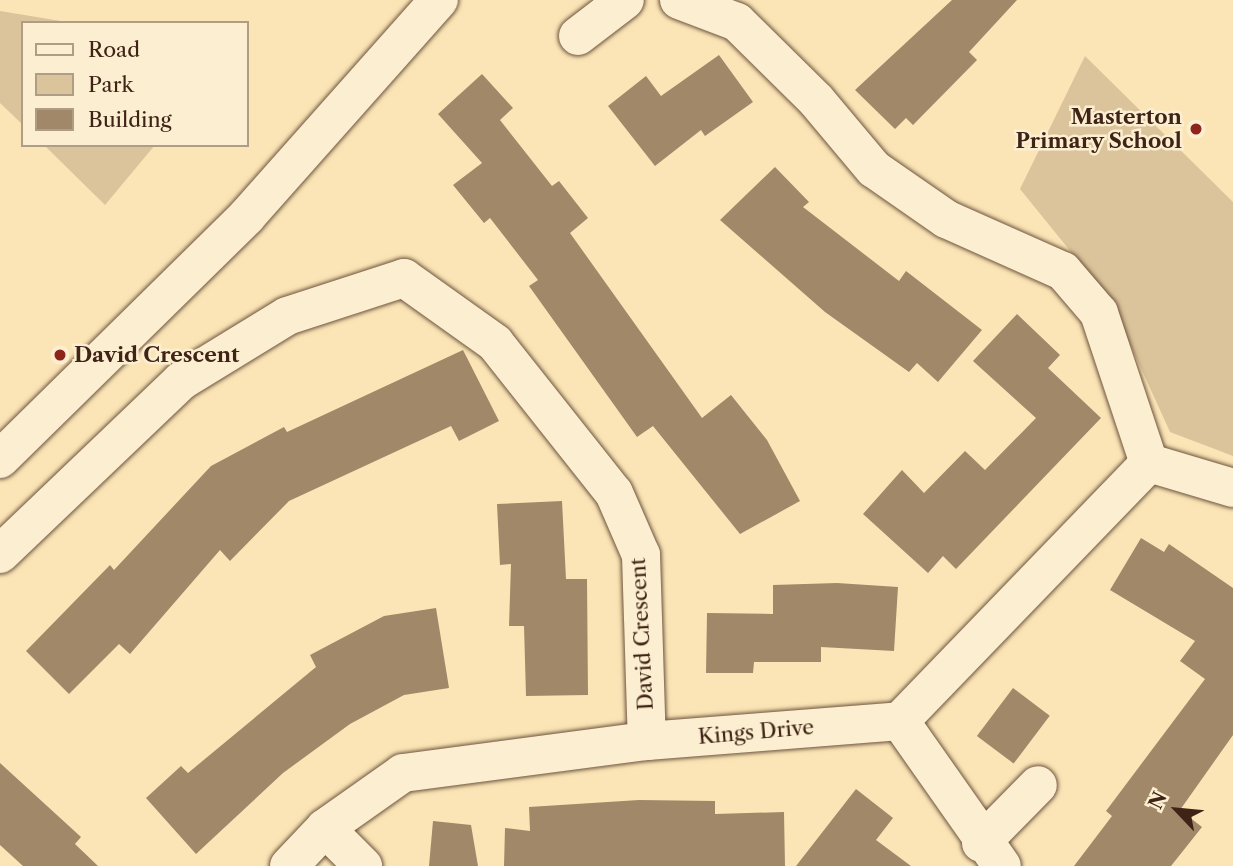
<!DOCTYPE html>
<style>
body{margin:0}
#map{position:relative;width:1233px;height:866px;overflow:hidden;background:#fbe5b6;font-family:"Libre Caslon Text",serif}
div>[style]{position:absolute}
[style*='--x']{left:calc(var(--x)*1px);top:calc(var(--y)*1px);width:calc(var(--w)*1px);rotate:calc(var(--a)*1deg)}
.green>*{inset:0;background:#dbc49b}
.building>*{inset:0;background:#a08869;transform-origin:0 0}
.roads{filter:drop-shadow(0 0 2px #6d543e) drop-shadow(0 0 2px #6d543e)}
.street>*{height:38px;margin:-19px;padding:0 19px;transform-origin:19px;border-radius:19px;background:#fceed0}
.secondary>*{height:38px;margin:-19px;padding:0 19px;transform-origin:19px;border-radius:19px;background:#fceed0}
.dots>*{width:19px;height:19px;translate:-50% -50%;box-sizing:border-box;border:4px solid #fceed0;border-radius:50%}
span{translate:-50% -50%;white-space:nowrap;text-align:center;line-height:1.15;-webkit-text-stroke:5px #fceed0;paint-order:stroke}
.poi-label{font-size:21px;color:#3e2316;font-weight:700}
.right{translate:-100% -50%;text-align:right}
.left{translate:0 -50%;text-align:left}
.street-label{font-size:21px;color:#3e2316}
.legend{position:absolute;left:21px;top:21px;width:228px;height:126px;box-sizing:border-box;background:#fceed0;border:2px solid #b09d86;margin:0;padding:9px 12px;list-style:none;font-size:21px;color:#3e2316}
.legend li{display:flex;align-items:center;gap:14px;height:35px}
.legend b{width:35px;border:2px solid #b09d86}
.north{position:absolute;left:1142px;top:775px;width:70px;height:70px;-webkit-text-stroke:5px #fceed0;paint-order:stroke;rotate:296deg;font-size:19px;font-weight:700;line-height:28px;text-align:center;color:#3e2316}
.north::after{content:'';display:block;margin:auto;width:24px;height:32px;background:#3e2316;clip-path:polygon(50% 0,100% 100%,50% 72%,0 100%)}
</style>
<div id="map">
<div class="green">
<div style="clip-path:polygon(0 11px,73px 23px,23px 23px,23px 125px,0 103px)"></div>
<div style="clip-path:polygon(1085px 56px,1233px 202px,1233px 456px,1170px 432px,1110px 300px,1020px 189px)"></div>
<div style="clip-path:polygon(44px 145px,155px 145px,105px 205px)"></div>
</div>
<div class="building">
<div style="clip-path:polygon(952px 0,1017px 0,969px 52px,977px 60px,913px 125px,906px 118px,895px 129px,855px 90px)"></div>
<div style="clip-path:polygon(719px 55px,753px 102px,705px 136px,701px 130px,655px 166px,608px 106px,646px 76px,661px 96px)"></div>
<div style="clip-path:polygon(482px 74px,513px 108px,500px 120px,552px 186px,559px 181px,588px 218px,570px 233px,702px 418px,731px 395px,767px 440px,800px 501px,740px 534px,653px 426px,637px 437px,529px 286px,538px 280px,490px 218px,484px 223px,453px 185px,482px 163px,438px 114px)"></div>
<div style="clip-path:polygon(775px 167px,809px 202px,803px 207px,899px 281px,906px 271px,982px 330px,938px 382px,917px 363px,909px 372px,825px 312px,720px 220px)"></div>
<div style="clip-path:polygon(1017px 314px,1060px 355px,1048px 368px,1101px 418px,956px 569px,943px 556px,928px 573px,863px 514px,902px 470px,924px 493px,965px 451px,985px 470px,1036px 418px,973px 361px)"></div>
<div style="clip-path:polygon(463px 350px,499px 421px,459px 441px,451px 426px,289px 501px,230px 561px,220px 550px,130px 654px,119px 644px,69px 694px,26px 651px,110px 565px,114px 570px,211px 466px,284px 427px,287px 432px)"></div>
<div style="clip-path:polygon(562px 501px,566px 579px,587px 579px,588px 695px,526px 696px,524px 626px,509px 626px,511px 564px,500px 565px,497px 504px)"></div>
<div style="clip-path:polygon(1141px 538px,1164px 552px,1169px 544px,1233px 588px,1233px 735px,1180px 810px,1202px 827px,1171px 866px,1074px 866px,1112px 816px,1106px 811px,1205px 679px,1180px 661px,1195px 641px,1110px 590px)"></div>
<div style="clip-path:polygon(837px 583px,898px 587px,894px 651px,821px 647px,821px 662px,754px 662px,753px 673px,706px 673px,707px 613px,773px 614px,773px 585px)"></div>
<div style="clip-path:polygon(436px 608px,449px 688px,404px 695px,350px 724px,283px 773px,196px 854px,146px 798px,181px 766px,188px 773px,316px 667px,310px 655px,384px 616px)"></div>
<div style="left:1013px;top:688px;width:46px;height:60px;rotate:37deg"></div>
<div style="clip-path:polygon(0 763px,81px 837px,75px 844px,98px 866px,23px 866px,0 845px)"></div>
<div style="clip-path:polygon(856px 789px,893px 818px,876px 840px,911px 866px,796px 866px)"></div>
<div style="clip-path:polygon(639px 800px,715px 801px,715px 814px,784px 812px,785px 866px,504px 866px,505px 828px,530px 831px,529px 807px)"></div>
<div style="clip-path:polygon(433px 821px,471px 825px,478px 866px,429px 866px)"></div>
</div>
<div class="roads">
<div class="street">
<div style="--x:679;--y:0;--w:62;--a:20.8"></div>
<div style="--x:737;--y:22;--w:111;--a:44.6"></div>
<div style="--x:816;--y:100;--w:90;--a:50"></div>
<div style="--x:874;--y:169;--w:88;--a:34.8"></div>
<div style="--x:946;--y:219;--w:128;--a:24"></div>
<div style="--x:1063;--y:271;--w:55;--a:49.4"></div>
<div style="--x:1099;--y:313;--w:158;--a:71.6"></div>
<div style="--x:578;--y:36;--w:59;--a:-37.5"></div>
<div style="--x:1149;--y:463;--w:88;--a:16.6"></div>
<div style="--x:0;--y:554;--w:250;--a:-43.7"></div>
<div style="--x:181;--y:381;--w:124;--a:-31.5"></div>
<div style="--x:287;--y:316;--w:123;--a:-18"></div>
<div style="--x:404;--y:278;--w:112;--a:35.5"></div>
<div style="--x:495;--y:343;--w:191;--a:51.6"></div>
<div style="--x:614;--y:493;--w:68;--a:66.5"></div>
<div style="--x:641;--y:555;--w:186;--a:88.2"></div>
<div style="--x:900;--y:721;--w:177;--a:54.9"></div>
<div style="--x:325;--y:828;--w:54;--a:45"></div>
<div style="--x:981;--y:843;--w:81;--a:-45.5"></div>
<div style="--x:289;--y:866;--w:52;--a:-46.5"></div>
<div style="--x:325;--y:828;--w:95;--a:-35.2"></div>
<div style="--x:403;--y:773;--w:246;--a:-7.5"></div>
<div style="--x:647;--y:741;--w:254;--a:-4.5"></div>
<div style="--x:900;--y:721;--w:359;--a:-46"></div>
</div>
<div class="secondary">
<div style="--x:0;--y:459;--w:346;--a:-44.5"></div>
<div style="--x:247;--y:216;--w:289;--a:-48.4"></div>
</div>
</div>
<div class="dots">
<div style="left:1196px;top:129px;background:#8f2418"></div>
<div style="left:60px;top:355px;background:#8f2418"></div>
</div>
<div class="poi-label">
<span class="right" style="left:1182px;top:129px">Masterton<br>Primary School</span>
<span class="left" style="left:74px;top:355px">David Crescent</span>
</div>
<div class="street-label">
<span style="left:642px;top:634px;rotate:-93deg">David Crescent</span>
<span style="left:756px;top:732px;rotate:-5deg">Kings Drive</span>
</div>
<ul class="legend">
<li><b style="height:9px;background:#fceed0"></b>Road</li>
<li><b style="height:19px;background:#dbc49b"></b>Park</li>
<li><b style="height:19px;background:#a08869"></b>Building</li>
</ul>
<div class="north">N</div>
</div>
